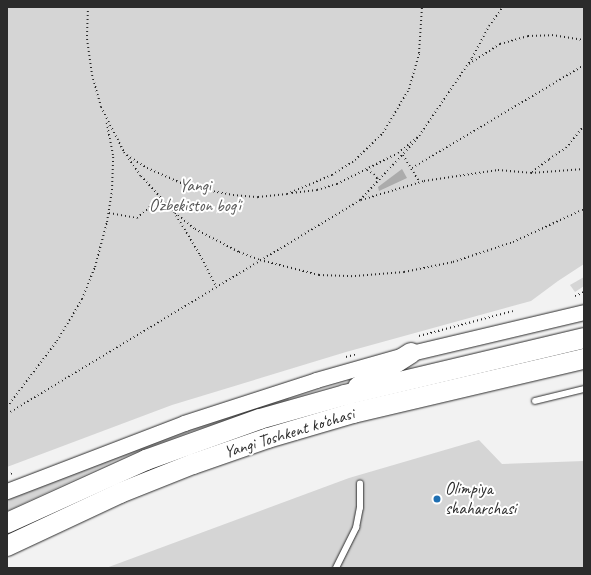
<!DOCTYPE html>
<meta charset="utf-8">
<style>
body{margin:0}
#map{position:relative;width:591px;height:575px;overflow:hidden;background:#f2f2f2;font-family:Caveat,sans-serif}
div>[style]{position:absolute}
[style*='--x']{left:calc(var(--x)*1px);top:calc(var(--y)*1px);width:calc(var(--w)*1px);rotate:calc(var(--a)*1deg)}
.green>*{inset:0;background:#d5d5d5}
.water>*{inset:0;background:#ababab}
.path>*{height:2px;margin-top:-1px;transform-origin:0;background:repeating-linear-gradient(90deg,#2b2b2b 0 1px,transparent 0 4px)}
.roads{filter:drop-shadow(0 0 1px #2b2b2b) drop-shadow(0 0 1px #2b2b2b)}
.lane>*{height:5.5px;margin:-2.75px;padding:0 2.75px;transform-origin:2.75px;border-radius:2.75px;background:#fff}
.secondary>*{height:15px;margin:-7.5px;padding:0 7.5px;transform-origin:7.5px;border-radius:7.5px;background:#fff}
.highway>*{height:20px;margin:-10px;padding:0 10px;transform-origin:10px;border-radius:10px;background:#fff}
.dots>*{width:11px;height:11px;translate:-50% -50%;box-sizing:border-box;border:2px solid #fff;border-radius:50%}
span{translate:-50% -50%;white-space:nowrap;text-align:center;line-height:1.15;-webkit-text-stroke:4px #fff;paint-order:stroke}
.park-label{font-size:17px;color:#565656}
.street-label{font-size:17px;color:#2b2b2b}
.poi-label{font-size:17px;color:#2b2b2b}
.left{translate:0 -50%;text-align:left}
.frame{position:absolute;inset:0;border:8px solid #2b2b2b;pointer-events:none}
</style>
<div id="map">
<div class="green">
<div style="clip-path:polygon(7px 7px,584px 7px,584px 264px,558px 281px,531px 301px,346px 352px,172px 405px,7px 467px)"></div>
<div style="clip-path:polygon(584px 277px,584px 286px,575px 292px,570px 285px)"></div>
<div style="clip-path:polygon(288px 396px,289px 400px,193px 431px,121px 458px,7px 511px,7px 500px,155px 441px)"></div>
<div style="clip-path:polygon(479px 440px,502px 464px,584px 461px,584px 568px,106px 568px,349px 478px)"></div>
</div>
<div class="water">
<div style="clip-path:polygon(402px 169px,407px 178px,379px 191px,378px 187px)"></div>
</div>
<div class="path">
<div style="--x:88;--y:7;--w:32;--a:92"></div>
<div style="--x:87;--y:39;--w:36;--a:82"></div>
<div style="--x:92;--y:75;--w:33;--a:74"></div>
<div style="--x:101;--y:107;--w:51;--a:62.9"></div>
<div style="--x:124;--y:152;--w:29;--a:55"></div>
<div style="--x:141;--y:176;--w:46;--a:47.6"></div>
<div style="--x:172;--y:210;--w:30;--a:40"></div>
<div style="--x:195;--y:229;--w:50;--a:27.6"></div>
<div style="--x:239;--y:252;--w:22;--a:21"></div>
<div style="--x:260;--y:260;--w:61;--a:14.3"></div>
<div style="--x:319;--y:275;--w:36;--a:2"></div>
<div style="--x:355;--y:276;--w:49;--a:-4.7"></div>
<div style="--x:404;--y:272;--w:50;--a:-11.5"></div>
<div style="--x:453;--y:262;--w:63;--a:-18.4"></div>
<div style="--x:513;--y:242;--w:78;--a:-24.9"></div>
<div style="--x:469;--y:64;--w:37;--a:-33"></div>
<div style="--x:500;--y:44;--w:29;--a:-16"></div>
<div style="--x:528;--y:36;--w:24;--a:-2"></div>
<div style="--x:552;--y:35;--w:32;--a:9"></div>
<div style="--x:127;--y:155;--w:24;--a:33"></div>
<div style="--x:147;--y:168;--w:47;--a:23.8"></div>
<div style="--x:190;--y:187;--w:44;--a:10.5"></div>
<div style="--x:233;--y:195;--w:25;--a:5"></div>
<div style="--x:258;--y:197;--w:29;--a:-6"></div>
<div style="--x:287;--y:194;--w:49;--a:-22.9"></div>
<div style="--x:332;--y:175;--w:27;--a:-33"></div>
<div style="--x:355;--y:160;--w:39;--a:-44"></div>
<div style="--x:383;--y:133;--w:51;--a:-59.4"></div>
<div style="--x:409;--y:89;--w:37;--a:-74"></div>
<div style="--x:419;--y:53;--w:46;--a:-86.3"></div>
<div style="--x:403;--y:155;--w:31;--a:59"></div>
<div style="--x:412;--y:168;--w:200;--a:-30.9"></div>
<div style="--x:367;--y:170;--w:8;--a:30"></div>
<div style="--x:374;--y:174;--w:5;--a:53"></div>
<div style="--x:377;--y:178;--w:4;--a:104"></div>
<div style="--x:532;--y:172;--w:21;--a:-37"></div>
<div style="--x:549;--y:159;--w:20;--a:-33"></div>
<div style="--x:566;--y:148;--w:28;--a:-51"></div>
<div style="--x:292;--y:193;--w:25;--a:-7"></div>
<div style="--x:317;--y:190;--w:21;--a:-17"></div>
<div style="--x:337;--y:184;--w:68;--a:-26.9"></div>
<div style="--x:398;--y:153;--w:27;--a:-39"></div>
<div style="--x:361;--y:200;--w:66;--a:-16.8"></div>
<div style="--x:424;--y:181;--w:75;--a:-8.5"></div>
<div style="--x:498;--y:170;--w:33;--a:5"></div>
<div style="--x:531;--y:173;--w:53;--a:-4.3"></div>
<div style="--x:174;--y:212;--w:50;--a:58.8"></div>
<div style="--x:200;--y:255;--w:36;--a:63"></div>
<div style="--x:109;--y:213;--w:28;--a:10"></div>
<div style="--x:137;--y:218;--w:30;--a:-41"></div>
<div style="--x:575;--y:296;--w:10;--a:-24"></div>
<div style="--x:419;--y:336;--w:97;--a:-14.9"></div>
<div style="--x:346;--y:357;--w:11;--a:-15"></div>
<div style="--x:7;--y:407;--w:83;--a:-52.9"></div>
<div style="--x:57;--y:341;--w:49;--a:-59.2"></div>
<div style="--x:82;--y:299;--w:35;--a:-68"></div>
<div style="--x:95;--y:267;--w:47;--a:-75.1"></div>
<div style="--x:107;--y:222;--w:32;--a:-81"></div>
<div style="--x:112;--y:190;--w:35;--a:-88"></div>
<div style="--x:113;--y:155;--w:33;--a:-101"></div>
<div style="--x:7;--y:414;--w:413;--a:-31.2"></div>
<div style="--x:360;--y:200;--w:83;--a:-46.9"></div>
<div style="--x:417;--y:139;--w:98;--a:-55.8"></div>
<div style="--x:472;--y:58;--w:36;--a:-62"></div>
<div style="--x:489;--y:26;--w:24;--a:-54"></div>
<div style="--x:7;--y:475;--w:6;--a:-18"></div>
</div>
<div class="roads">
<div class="lane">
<div style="--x:535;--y:401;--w:50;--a:-13.8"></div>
<div style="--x:336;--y:568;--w:45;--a:-63.4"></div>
<div style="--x:356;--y:528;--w:20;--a:-79"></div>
<div style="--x:360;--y:508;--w:24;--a:-90"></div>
</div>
<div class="secondary">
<div style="--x:7;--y:491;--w:190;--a:-21"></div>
<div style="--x:184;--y:423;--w:139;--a:-18"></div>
<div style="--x:316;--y:380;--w:99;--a:-15.9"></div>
<div style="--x:411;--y:353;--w:178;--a:-13.3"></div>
</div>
<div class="highway">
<div style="--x:358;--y:387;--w:63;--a:-32.7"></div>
<div style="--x:7;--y:523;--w:153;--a:-24.4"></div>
<div style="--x:146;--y:460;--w:121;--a:-19.8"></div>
<div style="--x:260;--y:419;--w:88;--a:-15.8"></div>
<div style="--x:345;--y:395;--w:246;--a:-13.4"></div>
<div style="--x:7;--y:546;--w:125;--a:-25.1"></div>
<div style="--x:120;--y:493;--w:79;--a:-21.7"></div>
<div style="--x:193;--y:464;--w:79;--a:-19.1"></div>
<div style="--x:268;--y:438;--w:89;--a:-16.4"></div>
<div style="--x:353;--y:413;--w:237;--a:-13.2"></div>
</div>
</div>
<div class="dots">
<div style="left:437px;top:499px;background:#1f6fb2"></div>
</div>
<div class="park-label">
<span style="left:195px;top:196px">Yangi<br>O'zbekiston bog'i</span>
</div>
<div class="street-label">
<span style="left:289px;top:433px;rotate:-17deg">Yangi Toshkent ko‘chasi</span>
</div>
<div class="poi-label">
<span class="left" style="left:445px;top:499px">Olimpiya<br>shaharchasi</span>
</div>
<div class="frame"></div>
</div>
